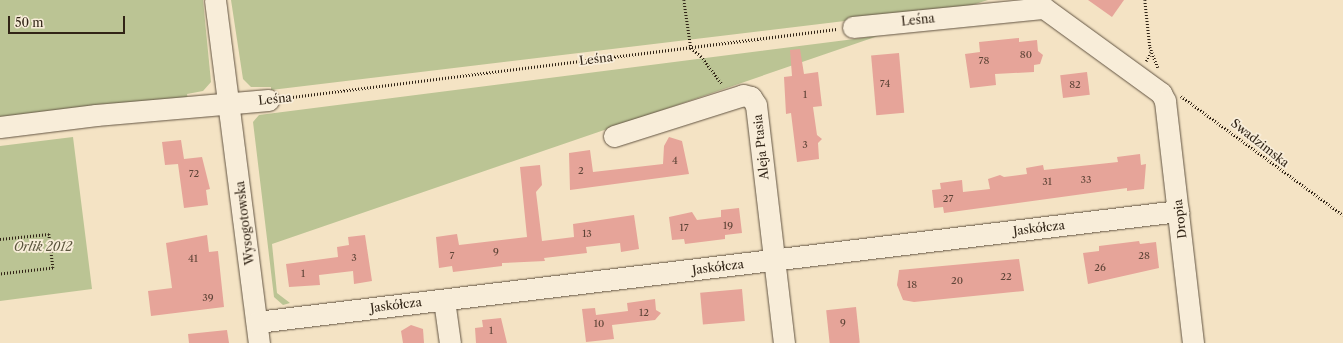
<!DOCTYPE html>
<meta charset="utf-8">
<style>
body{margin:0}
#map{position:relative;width:1343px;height:343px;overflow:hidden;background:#f4e3c4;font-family:"Libre Caslon Text",serif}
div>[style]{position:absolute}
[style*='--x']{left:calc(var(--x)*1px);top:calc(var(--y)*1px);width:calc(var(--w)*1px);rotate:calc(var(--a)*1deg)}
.green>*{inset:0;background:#bbc494}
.building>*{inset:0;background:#e6a499;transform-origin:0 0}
.path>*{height:2.5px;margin-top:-1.25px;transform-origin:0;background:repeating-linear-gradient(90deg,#312416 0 1px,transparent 0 3px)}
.roads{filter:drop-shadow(0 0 1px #625442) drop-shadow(0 0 1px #625442)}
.minor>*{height:21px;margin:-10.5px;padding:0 10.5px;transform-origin:10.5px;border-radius:10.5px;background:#f8edd9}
span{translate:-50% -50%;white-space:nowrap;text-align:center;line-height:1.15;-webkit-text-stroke:3.5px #f8edd9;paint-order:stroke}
.number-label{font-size:10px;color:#5e4437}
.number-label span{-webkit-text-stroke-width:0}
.street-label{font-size:12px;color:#312416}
.park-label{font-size:12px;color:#5a543c;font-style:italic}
.scale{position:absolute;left:8px;top:16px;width:117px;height:18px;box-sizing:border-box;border:2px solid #312416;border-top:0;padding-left:5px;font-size:12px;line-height:14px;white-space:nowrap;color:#312416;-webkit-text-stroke:3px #f8edd9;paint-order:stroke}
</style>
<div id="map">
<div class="green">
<div style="clip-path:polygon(0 0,203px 0,211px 82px,203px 91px,187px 94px,188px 100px,103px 104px,0 117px)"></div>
<div style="clip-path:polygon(231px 0,988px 0,969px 6px,271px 90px,271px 87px,251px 87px,243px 79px)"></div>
<div style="clip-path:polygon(878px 36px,272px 244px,277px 293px,290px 303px,283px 305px,274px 297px,253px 122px,259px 115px)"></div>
<div style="clip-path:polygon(73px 137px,92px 289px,0 301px,0 146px)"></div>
</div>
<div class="building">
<div style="clip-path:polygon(1088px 0,1124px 0,1112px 17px)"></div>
<div style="clip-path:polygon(1019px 38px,1019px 42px,1037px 40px,1038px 51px,1043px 55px,1040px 64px,1034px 65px,1034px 72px,995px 74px,996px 85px,970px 88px,965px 54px,980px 52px,979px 42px)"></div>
<div style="clip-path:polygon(800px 49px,804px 74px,818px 72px,822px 106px,813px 107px,817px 135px,822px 139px,818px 143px,819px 159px,797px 162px,791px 113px,786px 114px,784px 77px,792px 76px,790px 50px)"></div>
<div style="left:899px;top:53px;width:60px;height:28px;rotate:85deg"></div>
<div style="left:1087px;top:72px;width:23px;height:27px;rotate:83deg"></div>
<div style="clip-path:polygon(669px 137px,682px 141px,689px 174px,570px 190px,569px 153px,590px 150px,593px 172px,663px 164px,664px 146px)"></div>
<div style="clip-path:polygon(181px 140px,184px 159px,202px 157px,210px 189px,206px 190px,208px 205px,184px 208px,178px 164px,165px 165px,162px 142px)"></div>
<div style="clip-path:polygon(1140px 154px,1141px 165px,1146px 164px,1144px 189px,1127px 191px,1127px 188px,944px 213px,943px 207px,934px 208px,932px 190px,941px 189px,940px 183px,962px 180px,963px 192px,990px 189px,988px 179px,1000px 175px,1004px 177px,1027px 174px,1026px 168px,1043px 165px,1044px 170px,1118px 162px,1117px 157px)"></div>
<div style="clip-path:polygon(540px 165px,542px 185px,536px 192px,542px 241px,574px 237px,573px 224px,634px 215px,639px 249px,621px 252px,620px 243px,586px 247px,587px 253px,544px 258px,545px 261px,502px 263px,502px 266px,453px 272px,452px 266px,439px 268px,436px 237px,457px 234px,459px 245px,527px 237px,520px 167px)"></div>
<div style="clip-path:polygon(739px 208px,742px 233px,725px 235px,725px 239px,685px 244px,684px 239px,672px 240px,669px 217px,692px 212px,697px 220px,721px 217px,721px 210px)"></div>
<div style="clip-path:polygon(207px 235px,209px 252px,218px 251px,224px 307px,151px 316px,148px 291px,172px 288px,166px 243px)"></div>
<div style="clip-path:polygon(365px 235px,372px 281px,354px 284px,353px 271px,319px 275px,320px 285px,289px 287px,286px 264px,338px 257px,337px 247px,349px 245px,348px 237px)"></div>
<div style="clip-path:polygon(1139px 241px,1140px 244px,1156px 242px,1159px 268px,1088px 284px,1083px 253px,1099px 251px,1099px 246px)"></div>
<div style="clip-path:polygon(1019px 259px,1024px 291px,914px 302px,903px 300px,897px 285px,899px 270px)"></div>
<div style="left:742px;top:289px;width:32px;height:42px;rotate:85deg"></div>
<div style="clip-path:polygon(655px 299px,656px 310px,661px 313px,655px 320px,612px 325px,614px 339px,586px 342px,582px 309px,595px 308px,596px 315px,628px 311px,627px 303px)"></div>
<div style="left:856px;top:307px;width:36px;height:30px;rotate:84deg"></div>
<div style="clip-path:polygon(501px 318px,507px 343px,476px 343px,475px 328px,483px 327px,482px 320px)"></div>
<div style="clip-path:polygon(411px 325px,423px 329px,424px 343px,403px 343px,401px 331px)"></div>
<div style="clip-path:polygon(227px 330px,229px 343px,189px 343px,188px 334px)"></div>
</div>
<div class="path">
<div style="--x:684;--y:0;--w:49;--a:81.7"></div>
<div style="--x:691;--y:48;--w:13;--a:39"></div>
<div style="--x:701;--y:56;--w:34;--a:53"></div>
<div style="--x:1145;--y:0;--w:47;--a:83.9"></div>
<div style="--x:1150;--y:47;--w:22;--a:69"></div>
<div style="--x:1146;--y:61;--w:10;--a:-61"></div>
<div style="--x:1181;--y:96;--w:201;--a:36.3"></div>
<div style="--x:284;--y:98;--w:557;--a:-7.11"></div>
<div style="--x:0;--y:239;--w:49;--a:-5.8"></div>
<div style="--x:49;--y:234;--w:34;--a:83"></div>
<div style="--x:53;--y:268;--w:53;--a:173.5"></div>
</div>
<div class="roads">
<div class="minor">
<div style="--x:215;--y:0;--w:346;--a:82.7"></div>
<div style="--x:853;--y:27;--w:192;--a:-5.7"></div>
<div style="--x:1044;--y:8;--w:145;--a:36"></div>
<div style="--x:1161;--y:93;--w:9;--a:63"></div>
<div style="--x:1165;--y:101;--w:244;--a:83.4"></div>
<div style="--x:0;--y:127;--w:97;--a:-7.1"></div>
<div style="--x:96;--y:115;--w:173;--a:-5"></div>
<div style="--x:614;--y:136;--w:135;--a:-17.6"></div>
<div style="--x:743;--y:95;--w:8;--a:14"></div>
<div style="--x:751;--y:97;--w:9;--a:58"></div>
<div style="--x:756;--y:105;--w:240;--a:83.3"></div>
<div style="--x:444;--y:300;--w:43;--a:82.1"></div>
<div style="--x:257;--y:322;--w:928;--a:-6.87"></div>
</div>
</div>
<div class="number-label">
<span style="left:1026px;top:55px">80</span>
<span style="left:984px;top:61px">78</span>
<span style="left:885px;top:84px">74</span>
<span style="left:1075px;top:85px">82</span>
<span style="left:805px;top:95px">1</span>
<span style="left:805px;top:145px">3</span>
<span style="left:675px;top:161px">4</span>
<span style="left:581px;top:171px">2</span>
<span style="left:194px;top:174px">72</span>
<span style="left:1086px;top:180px">33</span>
<span style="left:1047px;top:182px">31</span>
<span style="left:948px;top:199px">27</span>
<span style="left:728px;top:226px">19</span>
<span style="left:684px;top:228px">17</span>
<span style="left:587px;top:234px">13</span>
<span style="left:496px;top:252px">9</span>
<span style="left:452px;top:256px">7</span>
<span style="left:1144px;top:256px">28</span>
<span style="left:354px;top:258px">3</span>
<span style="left:193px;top:259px">41</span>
<span style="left:1100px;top:268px">26</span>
<span style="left:303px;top:274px">1</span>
<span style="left:1006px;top:277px">22</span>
<span style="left:957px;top:281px">20</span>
<span style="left:912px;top:285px">18</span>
<span style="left:208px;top:298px">39</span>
<span style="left:644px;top:313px">12</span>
<span style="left:843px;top:323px">9</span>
<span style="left:599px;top:324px">10</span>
<span style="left:491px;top:331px">1</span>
</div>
<div class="street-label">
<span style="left:918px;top:20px;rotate:-6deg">Leśna</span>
<span style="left:596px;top:59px;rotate:-7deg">Leśna</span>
<span style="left:275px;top:99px;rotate:-6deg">Leśna</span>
<span style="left:1260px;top:143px;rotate:38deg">Swadzimska</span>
<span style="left:761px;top:147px;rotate:-96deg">Aleja Ptasia</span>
<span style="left:1180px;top:219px;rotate:-97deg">Dropia</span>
<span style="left:245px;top:223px;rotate:-97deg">Wysogotowska</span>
<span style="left:1039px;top:228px;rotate:-7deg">Jaskółcza</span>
<span style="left:718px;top:267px;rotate:-7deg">Jaskółcza</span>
<span style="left:396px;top:305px;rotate:-7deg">Jaskółcza</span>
</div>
<div class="park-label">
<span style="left:43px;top:247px">Orlik 2012</span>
</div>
<div class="scale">50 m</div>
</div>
